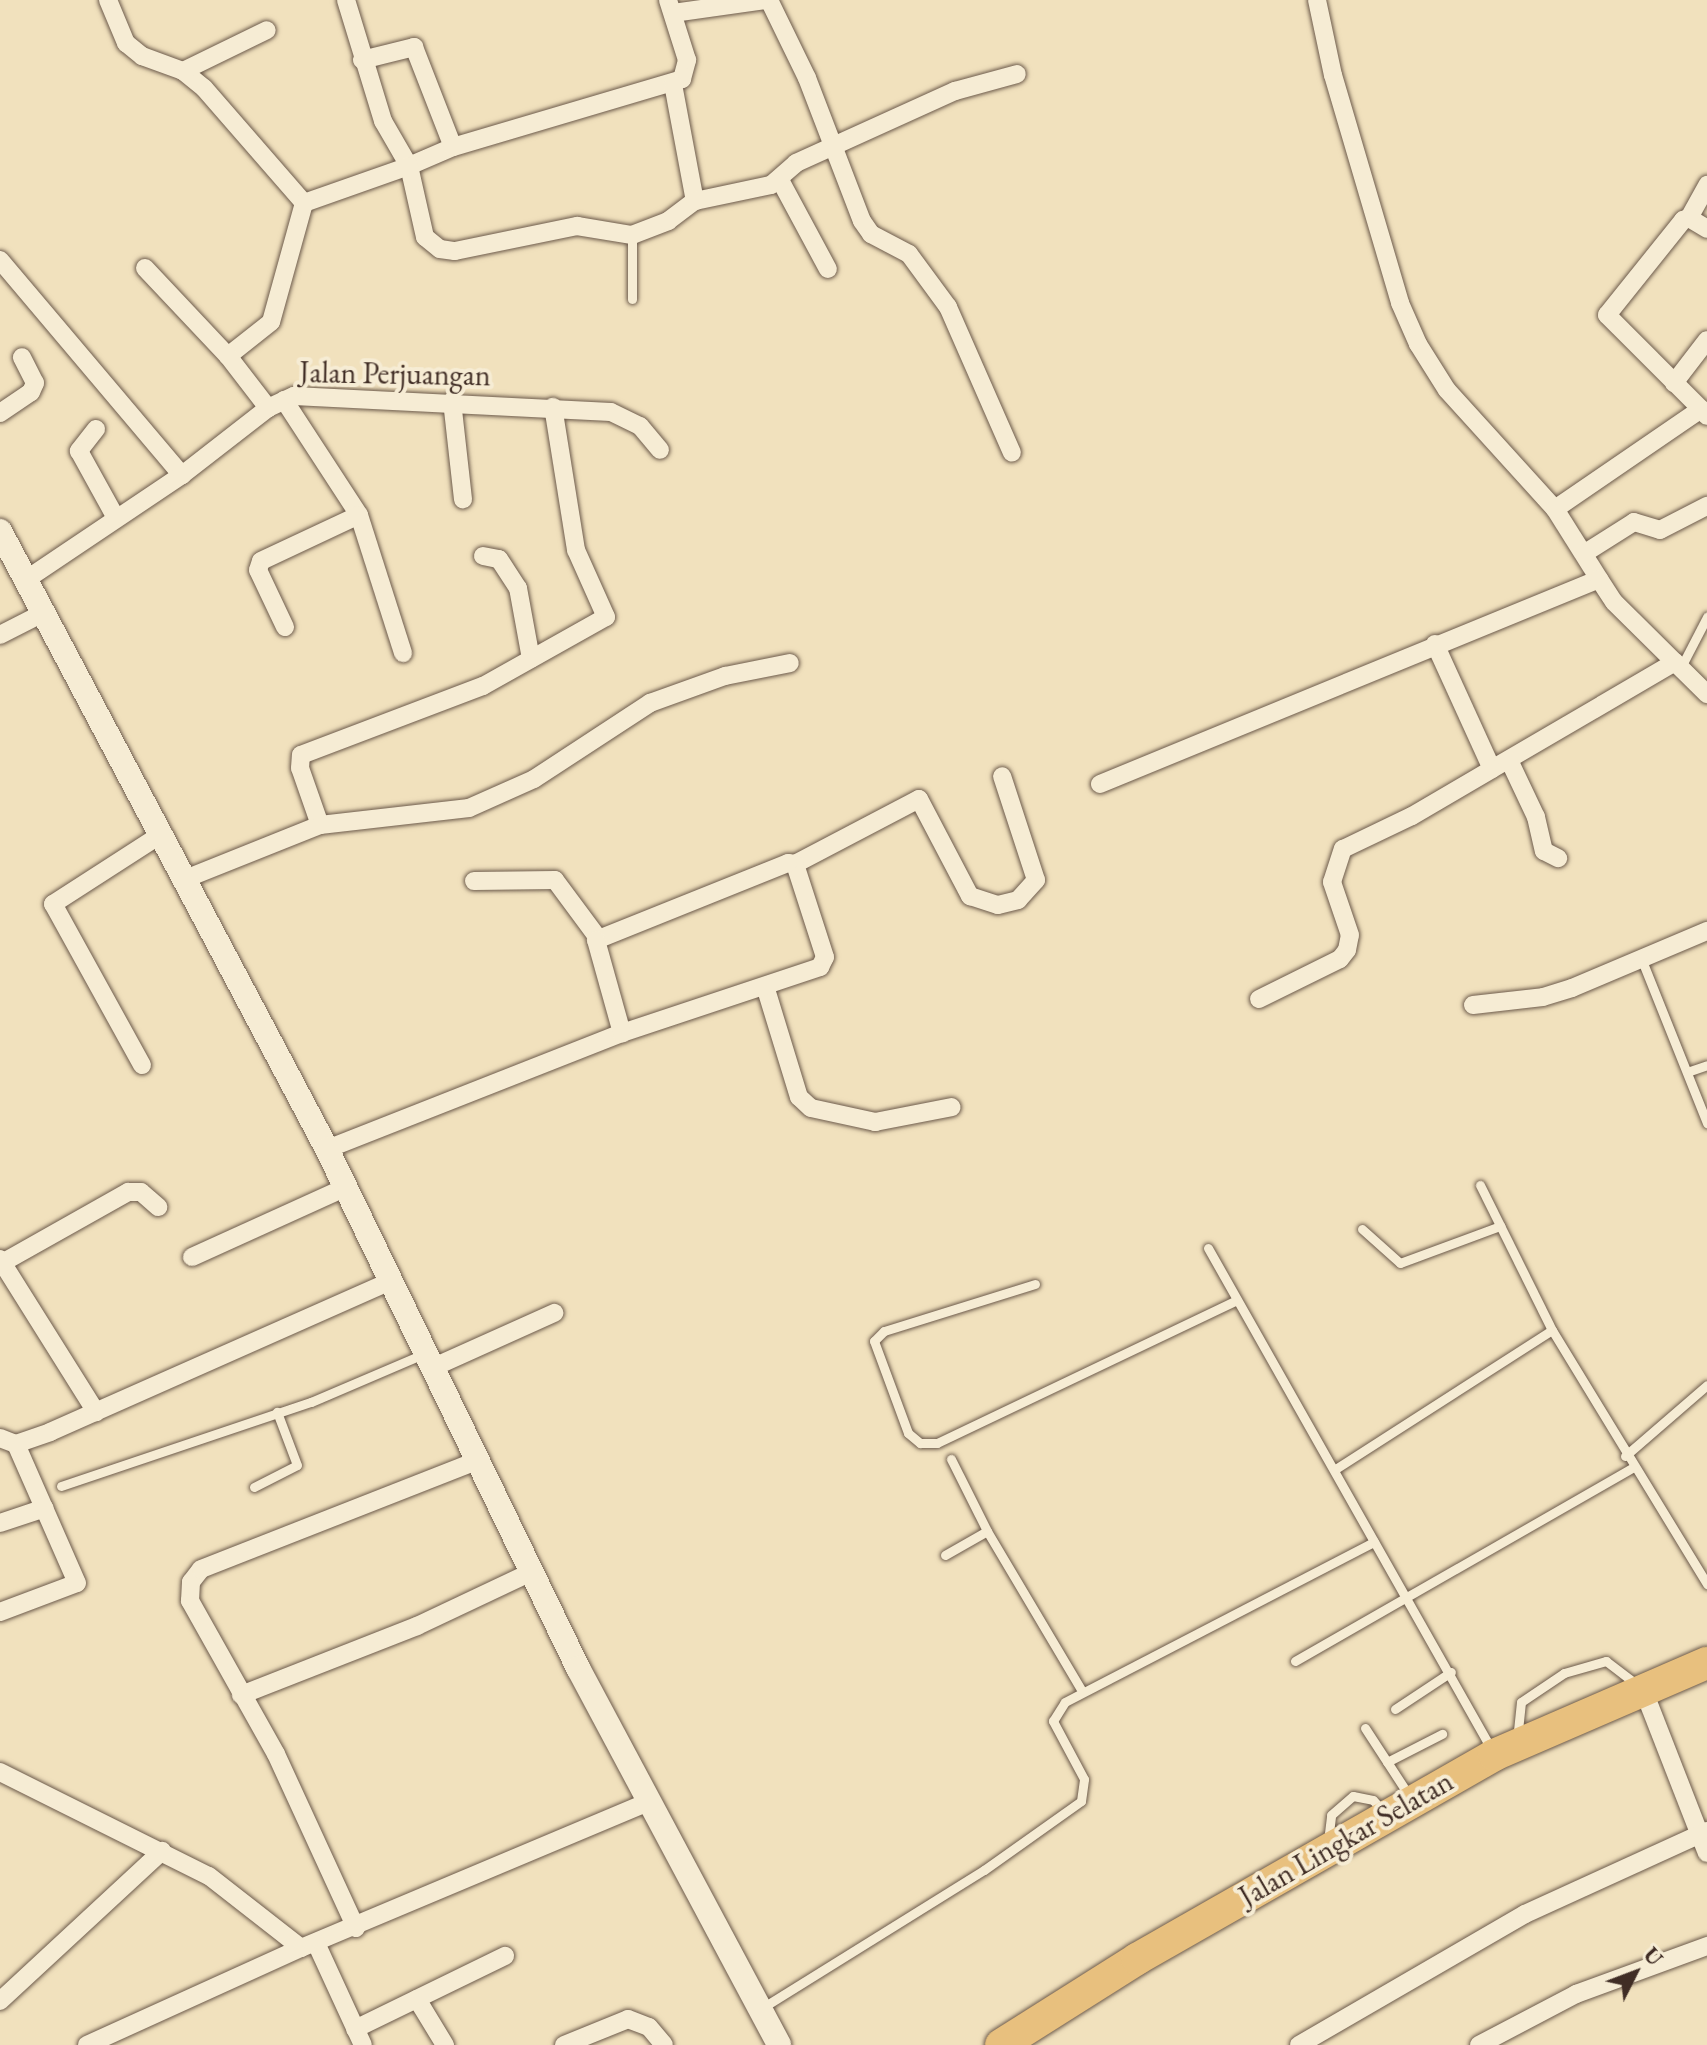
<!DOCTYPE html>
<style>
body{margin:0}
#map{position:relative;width:1707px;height:2045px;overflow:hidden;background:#f1e1bd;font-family:"EB Garamond",serif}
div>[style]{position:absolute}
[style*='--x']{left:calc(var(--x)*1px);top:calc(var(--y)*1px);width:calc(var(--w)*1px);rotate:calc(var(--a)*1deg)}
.roads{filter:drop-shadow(0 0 2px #6c5a4b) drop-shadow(0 0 2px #6c5a4b)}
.service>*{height:9px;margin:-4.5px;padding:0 4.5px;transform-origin:4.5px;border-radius:4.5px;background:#f6ecd4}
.minor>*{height:18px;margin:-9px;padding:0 9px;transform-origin:9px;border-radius:9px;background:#f6ecd4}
.tertiary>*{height:24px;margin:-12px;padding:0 12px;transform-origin:12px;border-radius:12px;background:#f6ecd4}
.trunk>*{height:32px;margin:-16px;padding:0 16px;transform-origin:16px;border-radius:16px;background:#e8c07e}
span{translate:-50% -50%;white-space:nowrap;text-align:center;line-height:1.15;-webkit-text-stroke:8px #f6ecd4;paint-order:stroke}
.street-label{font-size:30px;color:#402d25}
.north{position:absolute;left:1595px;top:1933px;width:80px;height:80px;-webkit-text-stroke:6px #f6ecd4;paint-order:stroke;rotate:48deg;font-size:22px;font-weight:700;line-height:32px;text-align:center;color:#402d25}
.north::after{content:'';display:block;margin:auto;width:28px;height:36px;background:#402d25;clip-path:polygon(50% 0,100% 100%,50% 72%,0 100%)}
</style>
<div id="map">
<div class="roads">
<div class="service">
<div style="--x:632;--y:235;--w:64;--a:90"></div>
<div style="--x:1680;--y:669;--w:59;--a:-62.6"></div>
<div style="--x:1641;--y:958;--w:178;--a:68.2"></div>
<div style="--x:1687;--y:1072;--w:21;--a:-19"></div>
<div style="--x:1480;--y:1185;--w:162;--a:63.6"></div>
<div style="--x:1552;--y:1330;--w:298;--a:58.6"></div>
<div style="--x:1362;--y:1229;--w:51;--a:41.8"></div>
<div style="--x:1400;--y:1263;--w:107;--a:-20.3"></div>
<div style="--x:1208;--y:1248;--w:579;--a:60.51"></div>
<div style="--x:1035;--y:1284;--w:158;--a:162.7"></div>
<div style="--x:884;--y:1331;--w:14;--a:135"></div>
<div style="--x:874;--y:1341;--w:98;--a:69.7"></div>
<div style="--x:908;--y:1433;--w:16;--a:40"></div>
<div style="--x:920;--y:1443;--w:17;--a:0"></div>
<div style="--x:937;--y:1443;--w:332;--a:-25.5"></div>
<div style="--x:1625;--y:1456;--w:108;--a:-40.9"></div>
<div style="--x:951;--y:1459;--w:80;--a:63.4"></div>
<div style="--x:987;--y:1531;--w:186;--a:59.3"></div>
<div style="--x:1337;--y:1468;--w:255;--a:-32.7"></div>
<div style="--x:61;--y:1486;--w:264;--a:-18.6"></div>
<div style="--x:311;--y:1402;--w:125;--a:-23.1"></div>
<div style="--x:254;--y:1487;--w:48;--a:-27.1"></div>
<div style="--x:297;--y:1465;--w:57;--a:-110.7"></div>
<div style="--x:945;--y:1555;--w:48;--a:-29.7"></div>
<div style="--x:1295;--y:1661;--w:388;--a:-29.8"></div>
<div style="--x:1395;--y:1709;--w:67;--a:-33.5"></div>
<div style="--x:1365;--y:1728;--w:82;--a:56.9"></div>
<div style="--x:1517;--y:1740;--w:38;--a:-84"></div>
<div style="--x:1521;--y:1702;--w:52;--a:-34"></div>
<div style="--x:1564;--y:1673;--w:44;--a:-15.9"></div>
<div style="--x:1606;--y:1661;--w:43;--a:37.4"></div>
<div style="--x:1387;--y:1762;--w:62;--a:-27"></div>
<div style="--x:1328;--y:1841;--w:26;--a:-83"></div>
<div style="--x:1331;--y:1815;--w:29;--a:-41"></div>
<div style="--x:1353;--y:1796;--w:20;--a:11"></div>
<div style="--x:1373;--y:1800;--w:15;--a:48"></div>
<div style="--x:762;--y:2008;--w:261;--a:-31.9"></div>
<div style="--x:984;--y:1870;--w:119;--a:-35.4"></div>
<div style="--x:1081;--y:1801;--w:22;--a:-82"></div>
<div style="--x:1084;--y:1779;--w:66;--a:-118.1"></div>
<div style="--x:1053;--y:1721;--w:22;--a:-58"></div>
<div style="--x:1065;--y:1702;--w:348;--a:-27.4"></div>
</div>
<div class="minor">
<div style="--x:108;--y:0;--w:47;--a:67.3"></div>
<div style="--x:126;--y:43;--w:21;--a:39"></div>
<div style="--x:142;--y:56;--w:44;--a:20.1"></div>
<div style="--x:183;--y:71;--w:27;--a:39"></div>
<div style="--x:204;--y:88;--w:152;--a:49"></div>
<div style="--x:304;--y:203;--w:123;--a:105.5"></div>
<div style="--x:271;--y:322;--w:55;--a:141.7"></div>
<div style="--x:346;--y:0;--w:127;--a:73"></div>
<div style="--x:383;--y:121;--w:52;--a:60"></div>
<div style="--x:409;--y:166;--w:48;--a:-23.4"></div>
<div style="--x:453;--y:147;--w:239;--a:-16.5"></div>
<div style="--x:682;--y:79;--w:20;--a:-75"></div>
<div style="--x:687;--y:60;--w:63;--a:-107.6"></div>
<div style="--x:769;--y:0;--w:87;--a:64"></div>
<div style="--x:807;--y:78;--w:153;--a:69"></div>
<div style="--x:862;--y:221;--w:16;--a:55"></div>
<div style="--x:871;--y:234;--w:43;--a:27.8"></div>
<div style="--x:909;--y:254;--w:66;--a:53.7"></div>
<div style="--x:948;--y:307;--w:159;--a:66.3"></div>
<div style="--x:1317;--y:0;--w:77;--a:78"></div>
<div style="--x:1333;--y:75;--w:238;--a:73.6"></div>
<div style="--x:1400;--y:303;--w:45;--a:66.3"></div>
<div style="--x:1418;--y:344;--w:54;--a:57.8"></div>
<div style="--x:1447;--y:390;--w:161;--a:47.8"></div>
<div style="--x:1555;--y:509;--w:83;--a:57.8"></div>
<div style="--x:673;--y:13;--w:93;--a:-8"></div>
<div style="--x:362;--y:60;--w:54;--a:-14"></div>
<div style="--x:414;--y:47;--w:107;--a:68.7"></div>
<div style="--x:183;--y:71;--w:93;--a:-26"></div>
<div style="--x:673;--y:84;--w:119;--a:79.4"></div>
<div style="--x:780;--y:180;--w:101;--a:61.7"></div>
<div style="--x:304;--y:203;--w:111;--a:-19.4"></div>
<div style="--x:409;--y:166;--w:73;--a:77.3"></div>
<div style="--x:425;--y:237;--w:19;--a:39"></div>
<div style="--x:440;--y:249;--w:15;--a:8"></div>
<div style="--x:455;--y:251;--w:125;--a:-11.6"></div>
<div style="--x:577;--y:226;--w:56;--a:9.3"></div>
<div style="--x:632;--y:235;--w:39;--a:-21"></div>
<div style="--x:668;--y:221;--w:34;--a:-37"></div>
<div style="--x:695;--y:201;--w:78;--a:-11.9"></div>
<div style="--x:771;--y:185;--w:33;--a:-41"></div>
<div style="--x:796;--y:163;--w:175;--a:-24.4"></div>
<div style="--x:955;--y:91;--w:64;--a:-15.3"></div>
<div style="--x:1689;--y:218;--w:21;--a:31"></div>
<div style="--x:0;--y:260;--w:282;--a:49.8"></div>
<div style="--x:145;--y:268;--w:121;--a:46.7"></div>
<div style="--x:228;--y:356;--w:66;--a:52.4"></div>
<div style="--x:1674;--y:383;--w:54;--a:-52.5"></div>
<div style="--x:284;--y:400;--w:137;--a:56.9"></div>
<div style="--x:359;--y:515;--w:145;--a:72.3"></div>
<div style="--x:452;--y:401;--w:99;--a:83.6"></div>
<div style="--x:1701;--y:409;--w:133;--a:-135"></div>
<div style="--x:1607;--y:315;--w:122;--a:-51.3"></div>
<div style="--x:1683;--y:220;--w:6;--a:-18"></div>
<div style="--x:1689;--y:218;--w:38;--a:-61"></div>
<div style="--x:0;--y:413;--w:37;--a:-34"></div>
<div style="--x:31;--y:392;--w:10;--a:-66"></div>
<div style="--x:35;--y:383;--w:29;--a:-117"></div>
<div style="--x:96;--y:429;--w:28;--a:128"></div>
<div style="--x:79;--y:451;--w:77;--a:61.1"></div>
<div style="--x:1555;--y:509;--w:177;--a:-34.4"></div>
<div style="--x:1701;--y:409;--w:9;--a:49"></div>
<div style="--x:1585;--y:553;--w:58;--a:-32.3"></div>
<div style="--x:1634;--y:522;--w:27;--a:17"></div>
<div style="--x:1660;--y:530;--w:53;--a:-27.1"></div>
<div style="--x:483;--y:556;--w:16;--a:11"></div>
<div style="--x:499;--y:559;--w:35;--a:57"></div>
<div style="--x:518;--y:588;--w:72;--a:79.6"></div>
<div style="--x:27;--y:579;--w:187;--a:-33.9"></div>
<div style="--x:182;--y:475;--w:109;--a:-37.9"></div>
<div style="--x:268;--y:408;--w:29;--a:-25"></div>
<div style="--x:294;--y:396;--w:317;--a:2.9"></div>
<div style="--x:611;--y:412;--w:32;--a:26"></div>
<div style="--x:640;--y:426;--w:31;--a:50"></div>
<div style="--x:285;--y:627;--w:63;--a:-115.3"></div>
<div style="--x:258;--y:570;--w:9;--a:-72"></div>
<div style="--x:261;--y:561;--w:108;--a:-25.1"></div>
<div style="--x:0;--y:635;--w:51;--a:-27.1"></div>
<div style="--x:1435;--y:644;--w:137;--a:65.5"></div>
<div style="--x:1492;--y:769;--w:212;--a:-30.3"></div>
<div style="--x:1509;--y:760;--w:63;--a:64.7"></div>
<div style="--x:1536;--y:817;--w:35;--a:77"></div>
<div style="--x:1544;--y:851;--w:16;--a:27"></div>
<div style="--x:1100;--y:784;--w:539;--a:-22.33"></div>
<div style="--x:1599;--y:579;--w:27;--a:57"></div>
<div style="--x:1614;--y:602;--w:131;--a:44.7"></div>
<div style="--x:320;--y:825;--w:60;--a:-109.3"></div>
<div style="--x:300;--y:768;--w:13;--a:-86"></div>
<div style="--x:301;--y:755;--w:195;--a:-20.8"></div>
<div style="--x:483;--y:686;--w:141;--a:-29.3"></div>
<div style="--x:606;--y:617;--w:73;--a:-114.1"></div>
<div style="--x:576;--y:550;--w:145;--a:-99.1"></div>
<div style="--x:795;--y:864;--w:140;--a:-27.7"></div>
<div style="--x:919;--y:799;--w:110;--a:62.3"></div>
<div style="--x:970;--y:896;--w:29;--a:18"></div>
<div style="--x:998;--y:905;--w:21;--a:-14"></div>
<div style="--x:1018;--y:900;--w:27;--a:-48"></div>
<div style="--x:1036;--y:880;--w:109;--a:-108.1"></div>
<div style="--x:185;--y:879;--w:145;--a:-21.8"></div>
<div style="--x:320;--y:825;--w:150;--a:-6.5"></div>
<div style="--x:469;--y:808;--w:71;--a:-24"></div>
<div style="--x:534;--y:779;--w:139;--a:-33.2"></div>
<div style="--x:650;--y:703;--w:80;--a:-19.8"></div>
<div style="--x:725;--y:676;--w:66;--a:-11.3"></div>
<div style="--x:474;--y:881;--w:81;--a:-0.7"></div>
<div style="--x:555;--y:880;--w:72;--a:53.4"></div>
<div style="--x:765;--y:986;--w:116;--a:73"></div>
<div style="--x:799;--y:1097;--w:16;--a:43"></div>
<div style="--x:811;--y:1108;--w:66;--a:12.3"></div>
<div style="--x:875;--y:1122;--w:78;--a:-11"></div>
<div style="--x:1259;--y:999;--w:90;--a:-26.3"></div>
<div style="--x:1340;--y:959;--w:11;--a:-52"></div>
<div style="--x:1347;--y:950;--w:15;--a:-79"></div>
<div style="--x:1350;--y:935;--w:56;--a:-108.8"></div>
<div style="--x:1332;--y:882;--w:35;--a:-72"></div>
<div style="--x:1343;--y:849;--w:76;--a:-25.6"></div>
<div style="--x:1412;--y:816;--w:93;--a:-30.4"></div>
<div style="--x:1473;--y:1005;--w:70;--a:-6.5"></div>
<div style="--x:1543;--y:997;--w:30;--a:-17"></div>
<div style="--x:1572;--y:988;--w:147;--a:-22.9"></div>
<div style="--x:142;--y:1065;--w:184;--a:-118.9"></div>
<div style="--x:53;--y:904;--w:131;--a:-32.8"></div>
<div style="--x:327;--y:1149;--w:317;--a:-21.5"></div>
<div style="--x:622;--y:1033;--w:209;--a:-18.4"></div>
<div style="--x:820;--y:967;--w:11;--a:-63"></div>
<div style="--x:825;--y:957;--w:98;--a:-107.9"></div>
<div style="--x:795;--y:864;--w:7;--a:-172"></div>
<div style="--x:788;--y:863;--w:207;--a:158.1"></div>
<div style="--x:596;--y:940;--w:97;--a:74.4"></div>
<div style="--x:192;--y:1257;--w:169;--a:-24.4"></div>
<div style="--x:0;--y:1259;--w:181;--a:57.9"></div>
<div style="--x:2;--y:1263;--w:145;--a:-29.4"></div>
<div style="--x:128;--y:1192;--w:13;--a:0"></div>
<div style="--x:141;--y:1192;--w:23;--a:41"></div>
<div style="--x:434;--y:1367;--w:132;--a:-24.2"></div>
<div style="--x:0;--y:1438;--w:17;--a:21"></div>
<div style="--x:16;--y:1444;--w:36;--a:-19"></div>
<div style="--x:50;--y:1432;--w:373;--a:-23.9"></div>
<div style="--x:0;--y:1523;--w:47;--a:-18.4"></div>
<div style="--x:0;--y:1612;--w:82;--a:-20.6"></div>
<div style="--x:77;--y:1583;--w:152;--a:-113.7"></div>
<div style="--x:1643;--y:1689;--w:176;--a:68.7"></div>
<div style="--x:241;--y:1695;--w:189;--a:-21.4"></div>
<div style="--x:417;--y:1626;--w:126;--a:-25.3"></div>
<div style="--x:0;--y:1772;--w:233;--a:26.5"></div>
<div style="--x:209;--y:1876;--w:117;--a:38"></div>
<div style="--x:301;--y:1948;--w:377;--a:-22.8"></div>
<div style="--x:356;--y:1928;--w:192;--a:-114.7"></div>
<div style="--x:276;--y:1754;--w:176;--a:-119.3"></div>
<div style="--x:190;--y:1601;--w:19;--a:-87"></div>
<div style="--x:191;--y:1582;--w:16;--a:-52"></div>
<div style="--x:201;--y:1569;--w:296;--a:-21.4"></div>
<div style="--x:316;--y:1943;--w:112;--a:65.3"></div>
<div style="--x:417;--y:1999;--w:54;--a:58.7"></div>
<div style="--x:0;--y:2001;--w:221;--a:-42.8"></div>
<div style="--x:355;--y:2029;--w:167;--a:-26"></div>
<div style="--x:87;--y:2045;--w:235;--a:-24.4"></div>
<div style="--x:564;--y:2045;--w:69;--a:-22.1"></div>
<div style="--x:628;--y:2019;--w:22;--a:21"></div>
<div style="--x:649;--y:2027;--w:23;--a:50"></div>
<div style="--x:1299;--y:2045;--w:261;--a:-30.1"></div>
<div style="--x:1525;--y:1914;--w:200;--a:-24.5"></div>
<div style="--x:1479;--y:2045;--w:110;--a:-27.7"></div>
<div style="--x:1576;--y:1994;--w:140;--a:-20.1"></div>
</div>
<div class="tertiary">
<div style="--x:0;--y:531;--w:699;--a:62.12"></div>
<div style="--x:327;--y:1149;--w:577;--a:64.19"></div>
<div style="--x:578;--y:1668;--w:427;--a:61.9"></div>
</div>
<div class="trunk">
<div style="--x:1001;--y:2045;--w:161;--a:-32.3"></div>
<div style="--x:1137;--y:1959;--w:411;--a:-29.7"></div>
<div style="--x:1494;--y:1755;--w:232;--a:-23.4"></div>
</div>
</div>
<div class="street-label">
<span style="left:395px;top:374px;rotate:1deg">Jalan Perjuangan</span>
<span style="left:1346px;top:1839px;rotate:-30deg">Jalan Lingkar Selatan</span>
</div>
<div class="north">U</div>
</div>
